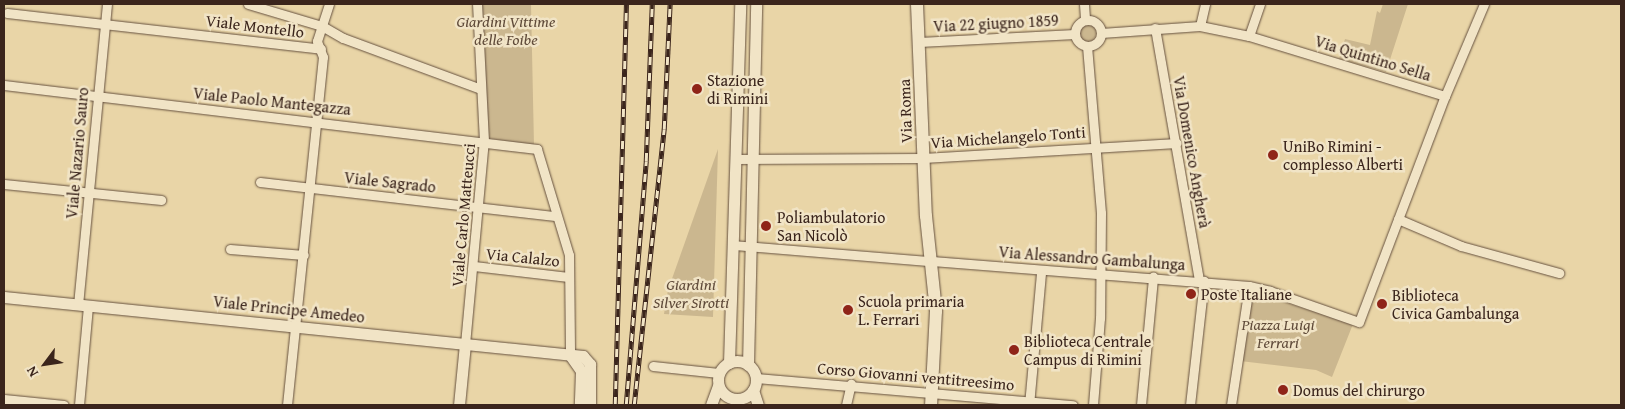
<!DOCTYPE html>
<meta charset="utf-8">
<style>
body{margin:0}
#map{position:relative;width:1625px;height:409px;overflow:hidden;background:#e9d5a7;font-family:"Gentium Book Plus",serif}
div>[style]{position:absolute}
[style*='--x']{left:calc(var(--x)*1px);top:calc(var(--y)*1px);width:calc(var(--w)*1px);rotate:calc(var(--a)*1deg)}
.green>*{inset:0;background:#cbb78f}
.round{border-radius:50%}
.roads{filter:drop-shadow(0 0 1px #66513f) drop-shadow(0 0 1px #66513f)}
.minor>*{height:9px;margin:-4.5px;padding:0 4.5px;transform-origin:4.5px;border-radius:4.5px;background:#f1e4c6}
.minor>.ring{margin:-4.5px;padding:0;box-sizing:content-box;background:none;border:9px solid #f1e4c6;border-radius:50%}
.tertiary>*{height:11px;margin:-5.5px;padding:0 5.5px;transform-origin:5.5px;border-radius:5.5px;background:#f1e4c6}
.tertiary>.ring{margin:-5.5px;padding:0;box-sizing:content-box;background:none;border:11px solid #f1e4c6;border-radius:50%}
.secondary>*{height:12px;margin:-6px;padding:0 6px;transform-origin:6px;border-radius:6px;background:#f1e4c6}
.rail>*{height:4.5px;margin-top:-2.25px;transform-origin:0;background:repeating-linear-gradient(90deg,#f1e4c6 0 8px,#3b251c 0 16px);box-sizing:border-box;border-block:1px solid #3b251c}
.dots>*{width:14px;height:14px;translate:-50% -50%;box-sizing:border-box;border:2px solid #f1e4c6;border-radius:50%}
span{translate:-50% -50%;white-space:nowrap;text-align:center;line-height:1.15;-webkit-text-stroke:5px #f1e4c6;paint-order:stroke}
.park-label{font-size:16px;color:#5f4a39;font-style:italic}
.street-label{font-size:16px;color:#3b251c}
.poi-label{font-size:16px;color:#3b251c}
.left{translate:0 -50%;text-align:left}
.frame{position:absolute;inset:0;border:5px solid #3b251c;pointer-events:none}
.north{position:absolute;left:20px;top:339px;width:50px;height:50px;-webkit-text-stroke:4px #f1e4c6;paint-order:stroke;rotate:239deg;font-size:14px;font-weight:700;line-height:20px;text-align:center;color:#3b251c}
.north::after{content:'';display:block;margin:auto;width:18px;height:22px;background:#3b251c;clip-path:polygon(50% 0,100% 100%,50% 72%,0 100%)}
</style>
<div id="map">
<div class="green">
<div style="clip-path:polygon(480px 4px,531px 4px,534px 146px,488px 138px)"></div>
<div style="clip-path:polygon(1383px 4px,1408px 4px,1386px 72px,1339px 59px,1345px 39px,1370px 45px,1377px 11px,1380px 13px)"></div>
<div class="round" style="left:1078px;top:24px;width:18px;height:18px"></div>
<div style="clip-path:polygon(718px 149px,713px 317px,664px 314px,668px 290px)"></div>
<div style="clip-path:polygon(1252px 292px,1353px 324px,1332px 377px,1316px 370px,1240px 361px)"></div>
</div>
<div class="roads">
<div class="minor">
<div style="--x:248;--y:4;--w:77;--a:16.6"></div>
<div style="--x:322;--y:26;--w:24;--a:30"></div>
<div style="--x:343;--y:38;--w:147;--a:20.3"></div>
<div style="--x:1084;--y:4;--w:16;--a:86"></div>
<div style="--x:7;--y:13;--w:316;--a:6.5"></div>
<div class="ring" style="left:1075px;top:20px;width:17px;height:17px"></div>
<div style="--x:1200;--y:26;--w:23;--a:-77"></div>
<div style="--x:1155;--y:28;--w:257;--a:80.1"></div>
<div style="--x:1101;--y:33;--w:99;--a:-4"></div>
<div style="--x:1200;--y:26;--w:50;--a:11.5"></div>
<div style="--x:1249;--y:36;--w:205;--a:17"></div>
<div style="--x:1249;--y:36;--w:34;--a:-71"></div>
<div style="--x:919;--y:42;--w:156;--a:-2.9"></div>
<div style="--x:1087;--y:46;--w:168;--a:85.2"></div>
<div style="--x:1101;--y:213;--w:105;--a:90.5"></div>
<div style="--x:1100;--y:318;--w:87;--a:94.6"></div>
<div style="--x:4;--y:85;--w:537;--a:6.85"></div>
<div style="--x:537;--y:149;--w:111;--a:73.2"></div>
<div style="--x:569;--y:255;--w:100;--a:89.4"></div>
<div style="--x:735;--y:159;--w:188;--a:-0.3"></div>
<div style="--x:923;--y:158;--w:254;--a:-3.4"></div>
<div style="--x:260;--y:182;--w:297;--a:6.6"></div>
<div style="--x:4;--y:184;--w:158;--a:5.8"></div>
<div style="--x:1398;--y:219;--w:69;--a:23.2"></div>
<div style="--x:1461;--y:246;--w:102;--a:15.4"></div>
<div style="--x:733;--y:245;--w:194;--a:4.7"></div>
<div style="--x:230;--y:249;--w:74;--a:4.6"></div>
<div style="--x:932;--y:261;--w:318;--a:4.5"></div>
<div style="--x:1249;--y:286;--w:22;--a:13"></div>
<div style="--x:1270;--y:291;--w:94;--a:19.2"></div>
<div style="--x:1359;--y:322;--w:242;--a:-69.2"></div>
<div style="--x:1445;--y:96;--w:100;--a:-67"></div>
<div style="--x:474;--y:266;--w:95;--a:6.7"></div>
<div style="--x:78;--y:305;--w:302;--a:-84.5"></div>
<div style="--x:465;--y:344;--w:204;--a:-84.7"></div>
<div style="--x:484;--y:141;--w:137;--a:-92.9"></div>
<div style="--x:653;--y:366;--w:66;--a:6.1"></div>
<div style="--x:756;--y:378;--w:318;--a:4.9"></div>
<div style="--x:4;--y:399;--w:60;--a:5.7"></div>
<div style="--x:79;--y:405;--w:98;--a:-84.8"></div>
<div style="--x:287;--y:405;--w:350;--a:-84.1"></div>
<div style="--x:323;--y:57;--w:17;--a:-111"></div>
<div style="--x:317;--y:41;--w:39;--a:-72"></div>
<div style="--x:846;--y:405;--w:22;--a:-77"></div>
<div style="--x:1029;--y:405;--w:134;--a:-84.8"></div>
<div style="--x:1141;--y:405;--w:129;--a:-84.6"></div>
<div style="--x:1190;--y:405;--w:125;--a:-83.6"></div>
<div style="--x:1231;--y:405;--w:120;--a:-81.4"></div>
</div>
<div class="tertiary">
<div style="--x:4;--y:297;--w:582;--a:5.82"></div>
<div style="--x:583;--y:356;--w:11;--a:49"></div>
<div style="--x:590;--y:364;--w:41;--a:90"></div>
<div style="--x:570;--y:355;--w:19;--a:55"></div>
<div style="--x:581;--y:371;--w:34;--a:92"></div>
<div class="ring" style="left:718px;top:361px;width:27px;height:27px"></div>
<div style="--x:729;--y:363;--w:359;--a:-88.2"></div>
<div style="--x:748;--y:365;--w:361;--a:-88.7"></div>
<div style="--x:753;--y:390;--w:16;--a:72"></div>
<div style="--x:459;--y:405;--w:61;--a:-84.4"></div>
<div style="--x:711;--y:405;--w:20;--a:-70"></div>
</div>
<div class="secondary">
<div style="--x:917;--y:4;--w:212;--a:87.6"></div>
<div style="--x:926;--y:216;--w:96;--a:84"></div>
<div style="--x:936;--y:311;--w:94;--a:93"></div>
</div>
</div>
<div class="rail">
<div style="--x:615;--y:405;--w:401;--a:-88.4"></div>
<div style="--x:626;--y:405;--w:245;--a:-85.3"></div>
<div style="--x:646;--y:161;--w:157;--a:-87.8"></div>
<div style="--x:634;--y:405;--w:278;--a:-83.8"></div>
<div style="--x:664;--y:129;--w:125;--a:-87.3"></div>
</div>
<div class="dots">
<div style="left:697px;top:89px;background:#8f2418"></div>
<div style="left:1273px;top:155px;background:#8f2418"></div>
<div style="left:766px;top:226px;background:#8f2418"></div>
<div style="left:1191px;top:294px;background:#8f2418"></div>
<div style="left:1382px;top:304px;background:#8f2418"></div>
<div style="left:848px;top:310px;background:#8f2418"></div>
<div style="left:1014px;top:350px;background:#8f2418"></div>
<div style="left:1283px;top:390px;background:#8f2418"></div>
</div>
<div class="park-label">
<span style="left:506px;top:30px">Giardini Vittime<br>delle Foibe</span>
<span style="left:691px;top:293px">Giardini<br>Silver Sirotti</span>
<span style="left:1278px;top:333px">Piazza Luigi<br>Ferrari</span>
</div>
<div class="street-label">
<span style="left:996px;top:23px;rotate:-3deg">Via 22 giugno 1859</span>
<span style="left:255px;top:26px;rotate:7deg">Viale Montello</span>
<span style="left:1373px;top:58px;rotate:17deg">Via Quintino Sella</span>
<span style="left:272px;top:101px;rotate:6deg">Viale Paolo Mantegazza</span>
<span style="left:905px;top:111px;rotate:-92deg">Via Roma</span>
<span style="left:1008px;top:137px;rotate:-4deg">Via Michelangelo Tonti</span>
<span style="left:1192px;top:152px;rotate:80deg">Via Domenico Angherà</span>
<span style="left:77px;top:153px;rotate:-85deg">Viale Nazario Sauro</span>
<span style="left:390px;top:182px;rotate:6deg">Viale Sagrado</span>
<span style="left:463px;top:215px;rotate:-85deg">Viale Carlo Matteucci</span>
<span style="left:523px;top:257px;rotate:6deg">Via Calalzo</span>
<span style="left:1092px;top:258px;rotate:4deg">Via Alessandro Gambalunga</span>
<span style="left:289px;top:309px;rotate:6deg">Viale Principe Amedeo</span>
<span style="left:916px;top:376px;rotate:5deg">Corso Giovanni ventitreesimo</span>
</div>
<div class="poi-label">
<span class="left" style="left:707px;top:89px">Stazione<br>di Rimini</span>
<span class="left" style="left:1283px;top:155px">UniBo Rimini -<br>complesso Alberti</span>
<span class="left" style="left:777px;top:226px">Poliambulatorio<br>San Nicolò</span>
<span class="left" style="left:1201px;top:294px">Poste Italiane</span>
<span class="left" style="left:1392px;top:304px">Biblioteca<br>Civica Gambalunga</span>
<span class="left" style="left:858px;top:310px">Scuola primaria<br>L. Ferrari</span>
<span class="left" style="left:1024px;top:350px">Biblioteca Centrale<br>Campus di Rimini</span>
<span class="left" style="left:1293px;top:390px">Domus del chirurgo</span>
</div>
<div class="frame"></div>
<div class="north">N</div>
</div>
